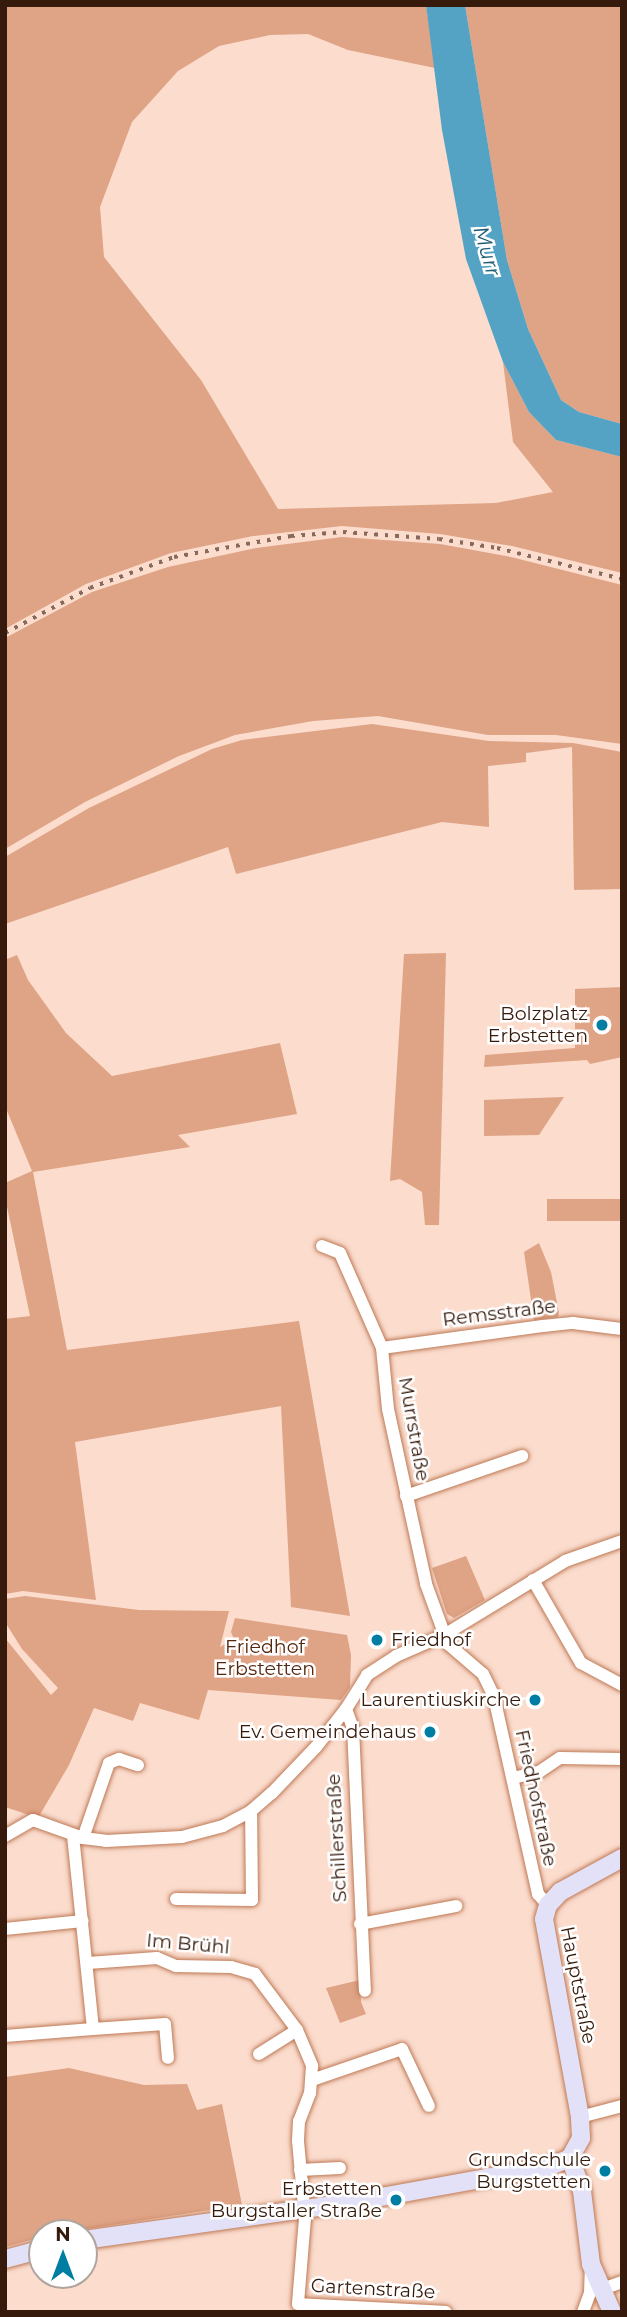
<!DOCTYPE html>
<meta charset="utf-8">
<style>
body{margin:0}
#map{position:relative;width:627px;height:2317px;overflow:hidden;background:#fbdccd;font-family:Montserrat,sans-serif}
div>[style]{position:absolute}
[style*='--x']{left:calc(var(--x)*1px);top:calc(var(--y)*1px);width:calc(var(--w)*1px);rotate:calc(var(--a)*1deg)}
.green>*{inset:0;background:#dfa385;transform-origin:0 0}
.water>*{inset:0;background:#54a3c5}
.roads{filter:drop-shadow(0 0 2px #be7955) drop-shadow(0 0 2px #be7955)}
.street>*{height:12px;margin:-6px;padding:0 6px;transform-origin:6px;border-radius:6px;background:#fff}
.secondary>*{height:18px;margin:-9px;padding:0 9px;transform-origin:9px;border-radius:9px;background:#e3e1f7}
.rail>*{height:3.5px;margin-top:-1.75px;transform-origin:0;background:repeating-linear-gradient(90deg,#866a5b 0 3.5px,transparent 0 10.5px)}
.dots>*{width:19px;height:19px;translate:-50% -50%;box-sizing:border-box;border:4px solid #fff;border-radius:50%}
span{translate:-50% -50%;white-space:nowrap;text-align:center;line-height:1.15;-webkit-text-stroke:5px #fff;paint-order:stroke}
.poi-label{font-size:19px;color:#361b0c}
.right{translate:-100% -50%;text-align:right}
.left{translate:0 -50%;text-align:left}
.street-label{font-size:19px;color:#361b0c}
.park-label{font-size:19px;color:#53280f}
.water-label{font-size:21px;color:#1e5d75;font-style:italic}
.frame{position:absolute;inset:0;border:7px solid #361b0c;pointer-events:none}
.north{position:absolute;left:28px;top:2219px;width:70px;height:70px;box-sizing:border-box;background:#fff;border:2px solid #afa49e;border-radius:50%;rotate:0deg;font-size:19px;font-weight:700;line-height:28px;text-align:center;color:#361b0c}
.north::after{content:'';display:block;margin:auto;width:24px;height:32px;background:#007da3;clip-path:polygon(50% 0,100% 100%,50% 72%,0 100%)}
</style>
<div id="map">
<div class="green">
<div style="clip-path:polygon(5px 5px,426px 5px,435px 68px,348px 50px,308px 34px,270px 35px,219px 46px,178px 71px,132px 122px,100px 207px,104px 257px,201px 380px,278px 509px,496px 503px,553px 492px,513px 442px,503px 362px,529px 412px,556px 440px,622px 457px,622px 573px,512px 546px,440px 534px,342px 526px,253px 536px,171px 553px,86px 584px,5px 629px)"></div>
<div style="clip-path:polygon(465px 5px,622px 5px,622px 424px,579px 412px,561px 400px,528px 329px,507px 260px)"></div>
<div style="clip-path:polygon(342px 537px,440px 544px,511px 557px,622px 585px,622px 744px,556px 735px,488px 735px,378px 716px,313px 721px,235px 735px,179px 756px,85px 802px,5px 849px,5px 638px,92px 592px,168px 567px,256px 548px)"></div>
<div style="clip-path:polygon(372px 724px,489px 741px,573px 743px,622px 752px,622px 889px,574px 890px,572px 747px,526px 753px,526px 762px,488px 766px,489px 827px,442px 822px,236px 874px,228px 847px,5px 924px,5px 857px,89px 808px,212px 749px,242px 740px)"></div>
<div style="clip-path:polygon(446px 953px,439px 1225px,425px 1225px,422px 1192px,400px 1179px,390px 1181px,404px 954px)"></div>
<div style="clip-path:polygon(17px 955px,28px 980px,66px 1033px,112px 1076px,280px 1043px,297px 1114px,178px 1135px,190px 1147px,33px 1172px,67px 1350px,299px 1321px,350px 1616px,291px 1607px,281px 1406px,75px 1442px,96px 1600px,23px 1591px,5px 1594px,5px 1319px,30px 1316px,5px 1197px,5px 1183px,32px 1171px,5px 1106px,5px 960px)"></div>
<div style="clip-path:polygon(622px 987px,622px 1057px,590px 1064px,587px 1060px,484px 1067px,485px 1055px,575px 1048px,575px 989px)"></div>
<div style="clip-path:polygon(564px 1097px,539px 1135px,484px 1136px,484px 1100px)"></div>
<div style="left:622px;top:1199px;width:22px;height:75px;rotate:90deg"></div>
<div style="clip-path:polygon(539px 1243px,551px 1272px,559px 1313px,558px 1317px,534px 1320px,524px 1252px)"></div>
<div style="clip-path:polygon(466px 1556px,485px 1600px,454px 1618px,447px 1614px,432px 1568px)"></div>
<div style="clip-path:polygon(25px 1596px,139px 1610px,229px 1611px,220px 1647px,234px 1639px,231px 1632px,235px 1618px,347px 1635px,351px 1655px,350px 1687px,341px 1700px,208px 1690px,199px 1720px,140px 1703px,133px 1721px,94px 1708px,69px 1765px,38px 1818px,5px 1807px,5px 1638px,51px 1695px,58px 1688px,22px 1649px,5px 1622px,5px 1599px)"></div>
<div style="clip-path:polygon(360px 1980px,361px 2002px,366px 2014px,340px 2023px,326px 1988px)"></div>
<div style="clip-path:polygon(69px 2068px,144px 2085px,187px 2084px,197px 2110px,222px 2104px,242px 2205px,60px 2233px,42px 2233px,42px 2237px,5px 2247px,5px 2077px)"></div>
</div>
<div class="water">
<div style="clip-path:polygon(426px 5px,465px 5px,507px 260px,528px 329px,561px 400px,579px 412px,622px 424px,622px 457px,556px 440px,529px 412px,503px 362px,466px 259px,442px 130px)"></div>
</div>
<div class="roads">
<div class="street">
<div style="--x:322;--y:1246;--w:19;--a:21"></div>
<div style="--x:340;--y:1253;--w:104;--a:66.1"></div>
<div style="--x:382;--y:1348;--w:61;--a:84.4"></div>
<div style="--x:388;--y:1409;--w:179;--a:77.7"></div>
<div style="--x:426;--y:1584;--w:64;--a:69.9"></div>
<div style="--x:448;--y:1644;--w:46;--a:40.6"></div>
<div style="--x:483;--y:1674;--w:25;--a:64"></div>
<div style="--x:494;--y:1697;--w:202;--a:77.4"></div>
<div style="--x:538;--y:1894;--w:15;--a:48"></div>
<div style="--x:382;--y:1348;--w:162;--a:-7.8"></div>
<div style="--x:543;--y:1326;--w:30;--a:-6"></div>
<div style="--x:573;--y:1323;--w:49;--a:7"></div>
<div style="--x:406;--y:1496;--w:123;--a:-19"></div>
<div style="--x:533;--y:1580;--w:96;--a:60"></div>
<div style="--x:581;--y:1663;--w:47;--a:28.2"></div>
<div style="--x:346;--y:1709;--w:20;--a:70"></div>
<div style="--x:353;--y:1728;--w:263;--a:87.4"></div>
<div style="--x:513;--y:1778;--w:27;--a:-13"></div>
<div style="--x:539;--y:1772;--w:25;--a:-34"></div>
<div style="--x:560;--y:1758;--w:62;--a:0.9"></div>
<div style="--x:5;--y:1836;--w:32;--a:-30"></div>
<div style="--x:33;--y:1820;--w:53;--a:19.8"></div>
<div style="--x:83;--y:1838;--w:23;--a:7"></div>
<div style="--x:106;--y:1841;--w:76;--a:-3"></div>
<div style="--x:182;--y:1837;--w:42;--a:-15"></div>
<div style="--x:223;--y:1826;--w:32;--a:-28"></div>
<div style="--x:251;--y:1811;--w:28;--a:-41"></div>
<div style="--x:272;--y:1793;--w:64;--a:-46.3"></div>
<div style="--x:316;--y:1747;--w:48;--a:-51.7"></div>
<div style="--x:346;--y:1709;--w:40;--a:-58"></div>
<div style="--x:367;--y:1675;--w:35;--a:-33"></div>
<div style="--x:396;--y:1656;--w:52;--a:-23.6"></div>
<div style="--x:444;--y:1635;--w:142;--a:-31.4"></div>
<div style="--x:565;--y:1561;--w:60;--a:-19.3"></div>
<div style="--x:83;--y:1838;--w:79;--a:-70.9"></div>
<div style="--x:109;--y:1763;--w:11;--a:-22"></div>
<div style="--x:119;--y:1759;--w:20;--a:18"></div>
<div style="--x:176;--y:1899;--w:76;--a:0.8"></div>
<div style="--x:252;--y:1900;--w:89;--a:-90.6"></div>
<div style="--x:360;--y:1924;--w:98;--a:-10.6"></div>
<div style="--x:5;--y:1929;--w:78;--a:-5.9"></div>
<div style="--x:88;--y:1963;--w:69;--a:-4.1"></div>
<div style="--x:157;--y:1958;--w:21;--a:23"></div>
<div style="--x:176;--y:1966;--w:55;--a:1"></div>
<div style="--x:231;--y:1967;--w:25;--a:16"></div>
<div style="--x:255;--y:1974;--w:70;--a:53.1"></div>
<div style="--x:297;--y:2030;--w:39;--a:67"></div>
<div style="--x:312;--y:2066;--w:27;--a:94"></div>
<div style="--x:310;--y:2093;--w:30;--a:111"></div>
<div style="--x:299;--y:2121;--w:20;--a:93"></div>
<div style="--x:298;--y:2141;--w:77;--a:84.8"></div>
<div style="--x:305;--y:2218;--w:86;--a:94.7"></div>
<div style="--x:298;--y:2304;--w:148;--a:3.1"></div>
<div style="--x:93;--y:2029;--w:72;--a:-4"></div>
<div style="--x:165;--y:2024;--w:34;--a:85"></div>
<div style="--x:5;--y:2036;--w:88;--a:-4.5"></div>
<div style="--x:93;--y:2029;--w:195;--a:-95.9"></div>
<div style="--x:259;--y:2054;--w:45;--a:-32.3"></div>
<div style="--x:312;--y:2080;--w:95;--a:-19"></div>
<div style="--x:402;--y:2049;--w:63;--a:64.7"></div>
<div style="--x:580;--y:2117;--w:43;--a:-14.7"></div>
<div style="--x:300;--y:2170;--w:40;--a:-2.9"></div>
<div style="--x:600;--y:2290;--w:23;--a:-20"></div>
<div style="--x:583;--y:2312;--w:20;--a:-70"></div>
<div style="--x:590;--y:2293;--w:25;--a:-88"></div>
</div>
<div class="secondary">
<div style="--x:570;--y:2158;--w:35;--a:70"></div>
<div style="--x:582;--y:2191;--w:74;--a:83"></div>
<div style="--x:591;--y:2264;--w:52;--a:66.4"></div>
<div style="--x:84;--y:2240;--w:272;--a:-8"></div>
<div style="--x:353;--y:2202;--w:198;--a:-10.2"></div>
<div style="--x:548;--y:2167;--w:24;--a:-22"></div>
<div style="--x:570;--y:2158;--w:23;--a:-61"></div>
<div style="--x:581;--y:2138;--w:21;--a:-93"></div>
<div style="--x:580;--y:2117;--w:201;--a:-100.3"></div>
<div style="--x:544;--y:1919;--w:15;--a:-74"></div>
<div style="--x:548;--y:1905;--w:18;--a:-47"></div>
<div style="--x:560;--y:1892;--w:71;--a:-28.7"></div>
<div style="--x:5;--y:2259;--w:38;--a:-15"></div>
</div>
</div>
<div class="rail">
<div style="--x:5;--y:633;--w:96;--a:-27.9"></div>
<div style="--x:90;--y:588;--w:90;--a:-20.3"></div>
<div style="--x:174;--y:557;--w:119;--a:-10.2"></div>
<div style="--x:291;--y:536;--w:52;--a:-4.4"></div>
<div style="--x:343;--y:532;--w:96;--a:4.2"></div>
<div style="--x:439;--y:539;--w:59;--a:8.8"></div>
<div style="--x:497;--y:548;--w:129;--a:13.9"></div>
</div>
<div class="dots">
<div style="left:602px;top:1025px;background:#007da3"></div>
<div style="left:377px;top:1640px;background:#007da3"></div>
<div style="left:535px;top:1700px;background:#007da3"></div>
<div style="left:430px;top:1732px;background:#007da3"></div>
<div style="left:605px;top:2171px;background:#007da3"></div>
<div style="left:396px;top:2200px;background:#007da3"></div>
</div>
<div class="poi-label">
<span class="right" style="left:588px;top:1025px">Bolzplatz<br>Erbstetten</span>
<span class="left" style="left:391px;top:1640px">Friedhof</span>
<span class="right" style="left:521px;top:1700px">Laurentiuskirche</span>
<span class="right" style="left:416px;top:1732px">Ev. Gemeindehaus</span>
<span class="right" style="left:591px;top:2171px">Grundschule<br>Burgstetten</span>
<span class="right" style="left:382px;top:2200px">Erbstetten<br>Burgstaller Straße</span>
</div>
<div class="street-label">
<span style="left:499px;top:1313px;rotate:-7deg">Remsstraße</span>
<span style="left:414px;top:1429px;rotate:80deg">Murrstraße</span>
<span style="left:536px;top:1798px;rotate:78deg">Friedhofstraße</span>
<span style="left:337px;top:1838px;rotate:-93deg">Schillerstraße</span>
<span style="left:188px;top:1944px;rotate:5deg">Im Brühl</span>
<span style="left:578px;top:1985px;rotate:79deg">Hauptstraße</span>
<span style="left:373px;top:2289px;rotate:3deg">Gartenstraße</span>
</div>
<div class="park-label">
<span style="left:265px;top:1658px">Friedhof<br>Erbstetten</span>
</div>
<div class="water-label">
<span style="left:487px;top:251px;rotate:74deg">Murr</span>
</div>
<div class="frame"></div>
<div class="north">N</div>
</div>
